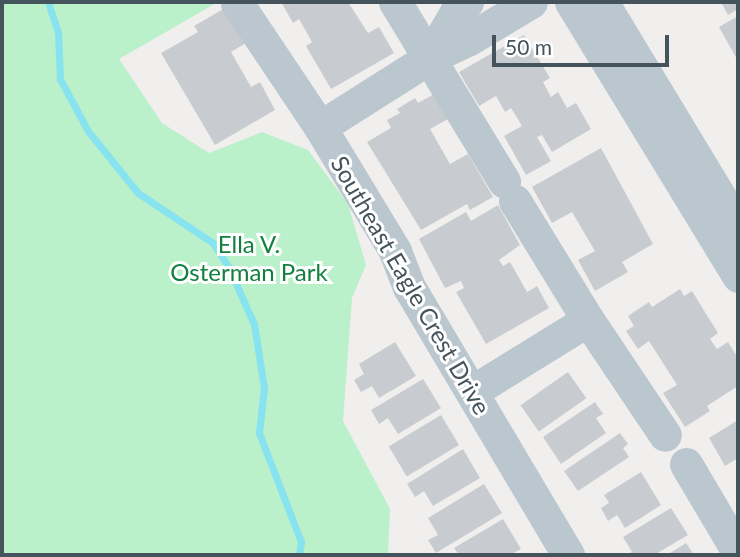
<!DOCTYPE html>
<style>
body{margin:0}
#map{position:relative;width:740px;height:557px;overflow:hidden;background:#f1eeee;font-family:Lato,sans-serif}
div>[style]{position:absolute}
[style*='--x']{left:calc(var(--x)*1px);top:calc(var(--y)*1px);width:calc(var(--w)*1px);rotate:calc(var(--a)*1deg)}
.green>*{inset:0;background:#baf0ca}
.stream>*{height:7px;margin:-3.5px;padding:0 3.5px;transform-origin:3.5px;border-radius:3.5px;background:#86e3ef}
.building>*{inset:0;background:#c8ccd1;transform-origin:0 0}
.minor>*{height:33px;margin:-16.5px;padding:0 16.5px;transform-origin:16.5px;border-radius:16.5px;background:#bbc7ce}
span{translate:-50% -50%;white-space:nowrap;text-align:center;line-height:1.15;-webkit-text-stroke:6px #fff;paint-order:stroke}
.park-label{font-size:24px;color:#14803f}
.street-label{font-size:24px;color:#45545c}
.frame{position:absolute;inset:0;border:4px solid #45545c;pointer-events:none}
.scale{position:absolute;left:492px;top:35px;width:177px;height:32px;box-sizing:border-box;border:4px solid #45545c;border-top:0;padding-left:9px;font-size:21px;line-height:24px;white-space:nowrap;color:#45545c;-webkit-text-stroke:5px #fff;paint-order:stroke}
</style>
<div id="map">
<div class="green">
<div style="clip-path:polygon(2px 2px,218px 2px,119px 59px,162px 123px,209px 153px,262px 132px,308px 150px,348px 204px,366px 265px,352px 298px,343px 421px,390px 509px,388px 555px,2px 555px)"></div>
</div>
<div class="stream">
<div style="--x:48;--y:2;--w:33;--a:72"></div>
<div style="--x:58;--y:33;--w:46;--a:87.5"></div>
<div style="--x:60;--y:79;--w:59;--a:61.7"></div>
<div style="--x:88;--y:131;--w:80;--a:51.1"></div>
<div style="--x:138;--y:193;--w:90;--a:33.7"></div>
<div style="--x:213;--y:243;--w:27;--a:57"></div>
<div style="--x:228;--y:266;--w:64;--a:65.9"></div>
<div style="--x:254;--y:324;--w:65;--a:81.1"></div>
<div style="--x:264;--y:388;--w:45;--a:96.3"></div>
<div style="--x:259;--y:433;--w:117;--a:68.9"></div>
<div style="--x:301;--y:542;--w:13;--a:99"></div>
</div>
<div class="building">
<div style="clip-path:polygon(281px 2px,348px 2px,368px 33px,379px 27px,394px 53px,331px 89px,306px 46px,312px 42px,299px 19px,293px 23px)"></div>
<div style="clip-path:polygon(721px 2px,738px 2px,738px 9px,728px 15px)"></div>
<div style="clip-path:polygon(225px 8px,246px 43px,231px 52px,251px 87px,260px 82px,275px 110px,215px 145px,161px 53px,198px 32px,194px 26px)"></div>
<div style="clip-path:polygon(738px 16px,738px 61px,719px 27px)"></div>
<div style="clip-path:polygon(524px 35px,550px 78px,543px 82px,551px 97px,558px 92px,567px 108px,576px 103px,591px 129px,552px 152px,542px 135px,537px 137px,551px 161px,526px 175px,504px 136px,522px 126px,511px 108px,505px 112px,496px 96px,479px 106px,459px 72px)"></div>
<div style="clip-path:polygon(436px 93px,450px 118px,430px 129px,450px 164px,468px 154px,493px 197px,470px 210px,467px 204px,421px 230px,367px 142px,391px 128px,387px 120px,400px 113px,397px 109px,415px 98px,418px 103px)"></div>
<div style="clip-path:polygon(601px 148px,653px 244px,622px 262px,628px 272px,595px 291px,578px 260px,595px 251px,572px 212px,552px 223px,532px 187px)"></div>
<div style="clip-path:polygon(498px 205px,520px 245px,499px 260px,503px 266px,510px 262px,527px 292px,537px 286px,549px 308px,486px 344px,456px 292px,464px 288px,461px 281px,445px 288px,419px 239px,466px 212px,471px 221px)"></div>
<div style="clip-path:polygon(680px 289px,684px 296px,692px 291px,718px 333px,710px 339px,717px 349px,728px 342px,738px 358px,738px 386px,707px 406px,710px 411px,685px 427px,663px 393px,677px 385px,649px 341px,638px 349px,626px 331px,634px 326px,628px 316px,649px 302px,652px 307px)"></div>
<div style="clip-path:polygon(395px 342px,416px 376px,379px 398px,372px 386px,361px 392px,354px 380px,364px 374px,359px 364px)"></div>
<div style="left:568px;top:372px;width:32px;height:58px;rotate:55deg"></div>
<div style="clip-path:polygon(423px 379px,441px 408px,398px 434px,388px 418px,379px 424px,371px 410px)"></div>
<div style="clip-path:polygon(595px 402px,603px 414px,596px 418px,606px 433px,561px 464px,543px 437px)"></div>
<div style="left:441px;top:415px;width:35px;height:61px;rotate:59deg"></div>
<div style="clip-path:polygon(738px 420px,738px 458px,725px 466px,709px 438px)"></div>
<div style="clip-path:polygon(620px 433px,628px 444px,623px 448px,629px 457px,578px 491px,564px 471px)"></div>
<div style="clip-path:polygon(463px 449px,480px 478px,433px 506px,424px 491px,415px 497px,407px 484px)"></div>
<div style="clip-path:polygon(641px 472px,661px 505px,625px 528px,617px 515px,608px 521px,601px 508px,609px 503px,604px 495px)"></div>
<div style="clip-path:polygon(484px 484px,502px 513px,436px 553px,428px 540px,438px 535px,428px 518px)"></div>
<div style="clip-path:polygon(671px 508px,688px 535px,654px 555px,626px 555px,632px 552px,623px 537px)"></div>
<div style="clip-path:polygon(503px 519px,521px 549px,510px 555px,459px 555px,454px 548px)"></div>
<div style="clip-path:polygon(686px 543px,694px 555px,667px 555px)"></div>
</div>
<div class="minor">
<div style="--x:395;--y:2;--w:210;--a:58.7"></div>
<div style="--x:571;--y:2;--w:321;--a:58.6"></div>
<div style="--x:602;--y:2;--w:263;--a:58.8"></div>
<div style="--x:237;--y:3;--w:149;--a:56.2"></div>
<div style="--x:320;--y:127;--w:145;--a:58.8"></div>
<div style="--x:395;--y:251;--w:39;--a:69"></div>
<div style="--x:409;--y:287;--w:312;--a:59.3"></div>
<div style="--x:429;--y:58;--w:53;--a:-59.6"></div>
<div style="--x:456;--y:12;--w:15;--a:-42"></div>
<div style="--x:320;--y:127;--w:129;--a:-32.3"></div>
<div style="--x:429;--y:58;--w:44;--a:-25.4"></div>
<div style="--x:469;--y:39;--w:72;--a:-30.8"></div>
<div style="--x:515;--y:201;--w:140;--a:58.5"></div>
<div style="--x:588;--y:320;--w:138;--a:56.2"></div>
<div style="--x:473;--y:391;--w:135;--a:-31.7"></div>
<div style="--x:686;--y:464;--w:102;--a:59.4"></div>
</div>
<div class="park-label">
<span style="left:249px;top:258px">Ella V.<br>Osterman Park</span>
</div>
<div class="street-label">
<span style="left:411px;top:285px;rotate:60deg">Southeast Eagle Crest Drive</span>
</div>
<div class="frame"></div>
<div class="scale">50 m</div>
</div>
